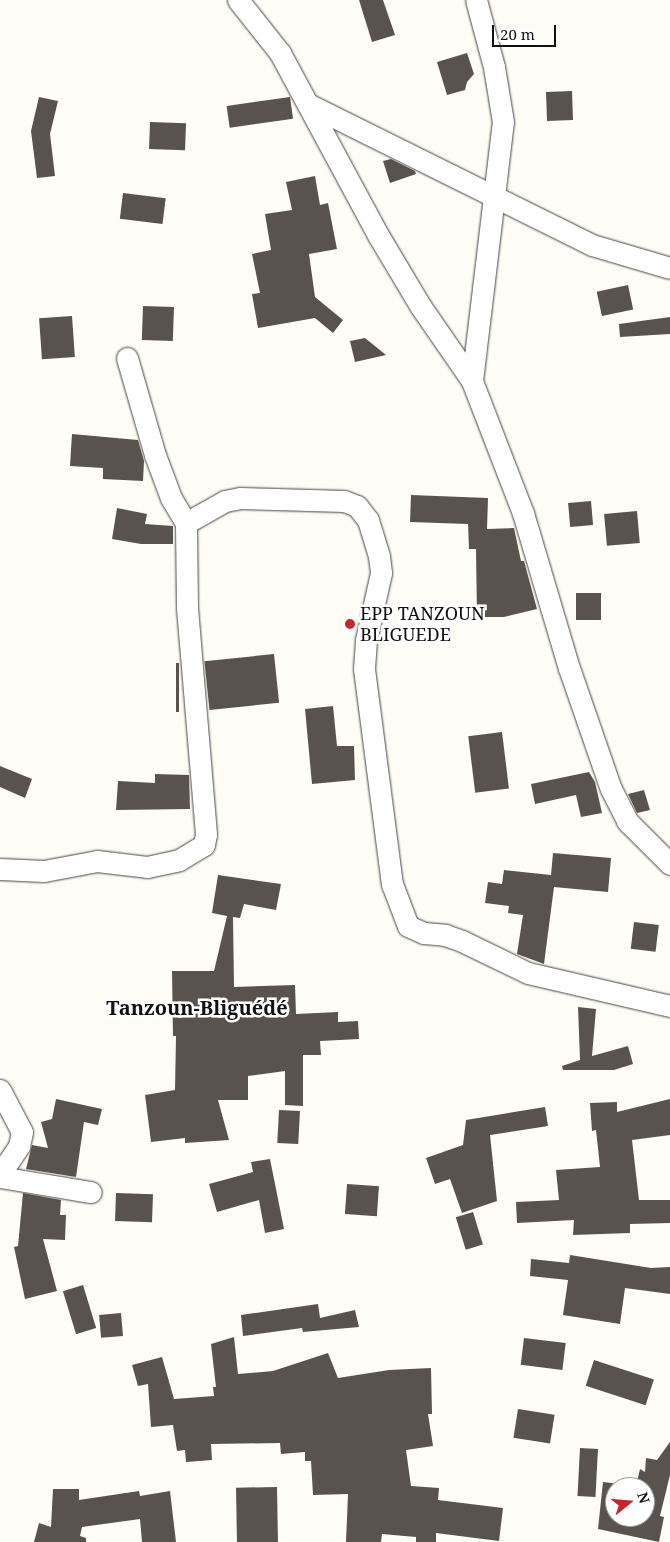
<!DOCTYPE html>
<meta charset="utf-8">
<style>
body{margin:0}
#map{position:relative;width:670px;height:1542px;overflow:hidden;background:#fffdf5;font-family:"Noto Serif",serif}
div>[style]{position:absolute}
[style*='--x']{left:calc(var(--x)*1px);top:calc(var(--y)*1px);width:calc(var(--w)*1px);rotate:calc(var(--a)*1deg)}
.building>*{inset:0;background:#5a524d;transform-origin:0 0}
.roads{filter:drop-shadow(0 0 1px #444) drop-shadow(0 0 1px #444)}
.minor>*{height:21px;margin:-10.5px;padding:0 10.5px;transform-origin:10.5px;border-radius:10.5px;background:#fff}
.dots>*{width:14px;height:14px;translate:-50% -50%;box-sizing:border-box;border:2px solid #fff;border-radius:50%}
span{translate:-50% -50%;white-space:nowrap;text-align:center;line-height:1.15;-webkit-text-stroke:5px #fff;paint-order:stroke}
.poi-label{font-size:18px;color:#111}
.left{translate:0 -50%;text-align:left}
.quarter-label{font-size:20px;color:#111;font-weight:700}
.north{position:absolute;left:605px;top:1477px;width:50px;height:50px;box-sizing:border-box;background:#fff;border:1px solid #a0a0a0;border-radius:50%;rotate:73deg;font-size:14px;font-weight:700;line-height:20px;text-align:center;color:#111}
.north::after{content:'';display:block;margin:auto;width:18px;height:22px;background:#c4262e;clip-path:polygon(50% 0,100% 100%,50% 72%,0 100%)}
.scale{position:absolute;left:492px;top:25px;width:64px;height:22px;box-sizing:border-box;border:2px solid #111;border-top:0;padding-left:6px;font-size:15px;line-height:18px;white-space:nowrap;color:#111;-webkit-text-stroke:4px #fff;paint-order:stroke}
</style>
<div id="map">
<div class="building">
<div style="clip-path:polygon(359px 0,383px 0,395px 35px,372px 42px)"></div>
<div style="clip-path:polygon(467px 53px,474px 74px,467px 82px,465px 90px,447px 95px,437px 62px)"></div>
<div style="left:572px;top:91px;width:29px;height:26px;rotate:88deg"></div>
<div style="clip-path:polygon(39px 97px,58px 101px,50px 134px,55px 176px,37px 178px,31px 131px)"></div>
<div style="left:290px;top:97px;width:22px;height:64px;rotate:82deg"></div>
<div style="left:150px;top:122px;width:36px;height:27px;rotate:2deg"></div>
<div style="clip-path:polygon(391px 159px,415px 171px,416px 174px,390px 183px,383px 161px)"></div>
<div style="clip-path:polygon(315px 176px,320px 205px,328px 203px,337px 249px,309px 254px,315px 297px,343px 320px,333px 333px,315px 318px,258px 328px,252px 294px,260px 293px,252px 254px,271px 250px,265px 214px,292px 210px,286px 182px)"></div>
<div style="left:123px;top:193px;width:43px;height:26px;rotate:7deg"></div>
<div style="left:628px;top:285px;width:25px;height:32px;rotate:78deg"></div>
<div style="left:143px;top:306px;width:31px;height:34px;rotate:2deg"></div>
<div style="left:72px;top:316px;width:41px;height:33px;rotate:86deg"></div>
<div style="clip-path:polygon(670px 317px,670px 334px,620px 337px,619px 324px)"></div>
<div style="clip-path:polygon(365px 338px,386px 355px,355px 362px,350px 341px)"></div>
<div style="clip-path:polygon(72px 434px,138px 440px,144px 461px,143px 481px,103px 479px,103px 468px,70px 466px)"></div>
<div style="clip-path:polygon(411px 495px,488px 498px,487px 529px,514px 528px,521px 561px,524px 561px,537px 609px,504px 617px,477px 617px,476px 549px,469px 549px,468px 524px,410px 522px)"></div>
<div style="left:591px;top:501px;width:24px;height:23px;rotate:85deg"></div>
<div style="clip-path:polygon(117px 508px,147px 514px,145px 524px,173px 526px,173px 544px,141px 544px,112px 539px)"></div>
<div style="left:637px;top:511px;width:32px;height:33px;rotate:85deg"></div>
<div style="left:576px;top:593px;width:25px;height:27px"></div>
<div style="left:274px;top:654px;width:49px;height:70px;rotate:84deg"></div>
<div style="left:176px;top:663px;width:3px;height:49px"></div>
<div style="clip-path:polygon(333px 706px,337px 746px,354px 746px,355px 780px,312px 784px,305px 709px)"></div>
<div style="left:502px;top:732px;width:57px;height:34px;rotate:83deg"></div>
<div style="clip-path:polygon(0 766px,32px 779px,25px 798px,0 787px)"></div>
<div style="clip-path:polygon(589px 772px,595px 782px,602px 813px,581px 817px,576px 795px,535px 804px,531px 784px)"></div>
<div style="clip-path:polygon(155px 774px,189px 775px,190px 809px,116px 810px,118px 781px,155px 783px)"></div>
<div style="clip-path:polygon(644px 790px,650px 810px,637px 813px,628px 794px)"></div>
<div style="clip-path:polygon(553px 853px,611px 858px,608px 892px,554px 887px,544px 964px,517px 954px,523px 915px,508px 913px,509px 906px,485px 903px,488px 882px,502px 884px,504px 870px,551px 875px)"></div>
<div style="clip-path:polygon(218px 875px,281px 884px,276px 910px,244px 904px,240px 918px,233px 917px,234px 987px,295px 985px,296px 1014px,338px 1012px,338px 1022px,358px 1021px,359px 1039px,320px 1041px,321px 1055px,303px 1055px,303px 1106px,285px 1105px,285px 1071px,248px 1076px,248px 1100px,218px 1100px,229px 1140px,185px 1143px,185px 1138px,151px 1142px,145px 1095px,175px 1090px,176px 1036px,173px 1036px,172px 971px,214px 971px,227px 916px,212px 913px)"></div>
<div style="left:634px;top:922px;width:25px;height:27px;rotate:7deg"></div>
<div style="clip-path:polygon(578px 1007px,596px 1009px,592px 1056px,628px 1046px,633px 1064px,614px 1070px,563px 1070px,562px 1066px,580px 1060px)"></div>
<div style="clip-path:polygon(56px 1099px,102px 1109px,98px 1125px,84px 1122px,76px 1177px,26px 1169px,32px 1145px,48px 1148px,41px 1122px,52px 1119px)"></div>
<div style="clip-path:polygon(670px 1099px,670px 1135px,632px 1140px,639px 1200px,670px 1200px,670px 1223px,630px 1224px,630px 1233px,573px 1235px,574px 1220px,517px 1223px,516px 1202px,559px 1200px,556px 1170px,600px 1167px,596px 1130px,592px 1131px,590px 1103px,617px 1102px,617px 1112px)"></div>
<div style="clip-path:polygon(545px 1107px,548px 1126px,490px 1135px,497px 1201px,462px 1213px,450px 1179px,435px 1184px,426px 1158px,463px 1145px,466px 1120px)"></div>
<div style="left:279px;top:1110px;width:21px;height:33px;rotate:3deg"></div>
<div style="clip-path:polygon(270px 1159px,284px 1229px,265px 1233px,259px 1200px,217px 1212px,209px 1184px,253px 1172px,251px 1162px)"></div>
<div style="left:347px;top:1184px;width:32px;height:30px;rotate:4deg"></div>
<div style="clip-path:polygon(23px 1193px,61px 1200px,60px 1215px,66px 1215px,65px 1240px,43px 1239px,57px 1291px,25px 1299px,14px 1247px,18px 1246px)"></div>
<div style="left:116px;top:1193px;width:37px;height:28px;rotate:2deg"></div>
<div style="left:473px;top:1212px;width:34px;height:18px;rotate:73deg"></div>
<div style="clip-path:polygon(570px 1255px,651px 1268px,670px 1267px,670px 1294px,625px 1288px,620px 1324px,563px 1315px,568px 1280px,530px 1276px,531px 1259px,569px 1263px)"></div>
<div style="left:83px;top:1285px;width:45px;height:21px;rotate:73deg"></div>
<div style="clip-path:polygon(318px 1304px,320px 1318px,355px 1310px,359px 1327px,303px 1332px,302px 1328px,243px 1336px,241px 1315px)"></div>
<div style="left:121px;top:1313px;width:23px;height:22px;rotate:85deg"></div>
<div style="clip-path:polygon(234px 1337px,238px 1374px,273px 1371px,328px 1353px,338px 1378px,389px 1370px,431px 1368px,432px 1414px,428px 1414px,433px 1446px,406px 1450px,411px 1486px,439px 1488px,438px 1500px,503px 1508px,499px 1541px,436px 1533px,436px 1542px,416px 1542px,416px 1537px,382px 1534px,381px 1542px,346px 1542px,348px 1494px,313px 1495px,311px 1461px,305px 1461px,305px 1452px,281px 1454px,280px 1443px,211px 1444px,212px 1460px,186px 1462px,185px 1450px,177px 1451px,173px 1425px,151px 1427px,148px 1384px,138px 1386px,132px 1365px,162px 1357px,174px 1399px,214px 1396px,213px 1387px,216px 1387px,211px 1344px)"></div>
<div style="left:524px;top:1338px;width:42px;height:27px;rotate:7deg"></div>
<div style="left:594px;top:1360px;width:63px;height:27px;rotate:18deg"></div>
<div style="left:518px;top:1409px;width:37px;height:29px;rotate:9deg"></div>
<div style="clip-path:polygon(evenodd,670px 1442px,670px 1475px,660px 1516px,664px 1517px,659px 1542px,598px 1529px,603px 1482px,636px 1486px,640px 1469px,645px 1472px,646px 1458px,657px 1460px,670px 1442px,615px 1487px,645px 1487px,645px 1517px,615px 1517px,615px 1487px)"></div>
<div style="left:580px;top:1448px;width:18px;height:48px;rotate:3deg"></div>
<div style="left:277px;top:1487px;width:55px;height:41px;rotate:89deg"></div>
<div style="clip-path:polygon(53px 1489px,79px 1489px,79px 1500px,139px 1491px,140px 1496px,170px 1491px,176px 1542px,142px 1542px,140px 1519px,82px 1527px,80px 1536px,86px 1538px,86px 1542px,34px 1542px,39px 1523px,51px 1527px)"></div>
</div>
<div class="roads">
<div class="minor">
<div style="--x:238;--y:0;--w:68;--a:51.6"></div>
<div style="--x:280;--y:53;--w:207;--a:61.7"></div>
<div style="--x:378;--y:235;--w:84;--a:59.2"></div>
<div style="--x:421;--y:307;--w:90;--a:55.4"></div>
<div style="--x:472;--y:381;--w:142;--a:68.9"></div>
<div style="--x:523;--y:513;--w:162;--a:73.5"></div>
<div style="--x:569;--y:668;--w:128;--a:70.9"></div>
<div style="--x:611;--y:789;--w:36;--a:63"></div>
<div style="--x:627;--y:821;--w:61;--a:45"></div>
<div style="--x:308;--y:104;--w:317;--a:26.4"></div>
<div style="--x:592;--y:245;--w:81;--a:16.4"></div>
<div style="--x:472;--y:381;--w:261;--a:-83.2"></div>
<div style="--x:503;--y:122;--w:56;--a:-99.3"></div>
<div style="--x:494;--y:67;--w:69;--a:-105"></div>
<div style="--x:186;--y:523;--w:45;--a:-29.4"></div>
<div style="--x:225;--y:501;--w:15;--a:-11"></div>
<div style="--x:240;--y:498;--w:104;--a:1.7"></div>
<div style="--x:344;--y:501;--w:14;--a:21"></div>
<div style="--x:357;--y:506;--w:18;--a:52"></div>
<div style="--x:368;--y:520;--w:38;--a:73"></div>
<div style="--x:379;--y:556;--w:17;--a:83"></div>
<div style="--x:381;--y:573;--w:69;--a:102.6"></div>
<div style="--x:366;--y:640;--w:29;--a:94"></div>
<div style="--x:364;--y:669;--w:217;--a:82.6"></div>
<div style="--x:392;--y:884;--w:45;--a:69.1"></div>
<div style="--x:408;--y:926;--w:17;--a:24"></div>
<div style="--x:424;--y:933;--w:21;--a:5"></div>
<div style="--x:445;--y:935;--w:18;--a:19"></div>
<div style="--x:462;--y:941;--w:73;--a:25.9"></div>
<div style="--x:528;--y:973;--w:146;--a:13.1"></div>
<div style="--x:0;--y:869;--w:44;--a:2.6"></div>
<div style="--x:44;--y:871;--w:54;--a:-10.7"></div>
<div style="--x:97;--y:861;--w:50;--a:6.8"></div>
<div style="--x:147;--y:867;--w:33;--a:-12"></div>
<div style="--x:179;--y:860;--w:29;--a:-31"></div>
<div style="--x:204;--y:845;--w:11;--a:-80"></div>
<div style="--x:206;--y:834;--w:228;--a:-94.8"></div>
<div style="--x:187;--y:607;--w:84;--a:-90.7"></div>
<div style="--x:186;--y:523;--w:29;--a:-121"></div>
<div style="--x:171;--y:498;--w:46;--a:-110.4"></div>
<div style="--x:155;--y:455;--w:101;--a:-106.1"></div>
<div style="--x:0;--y:1090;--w:47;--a:62.4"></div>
<div style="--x:22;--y:1132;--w:14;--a:102"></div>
<div style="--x:19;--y:1146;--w:34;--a:124"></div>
<div style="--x:0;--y:1177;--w:92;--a:9.4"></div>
</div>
</div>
<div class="dots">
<div style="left:350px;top:624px;background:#c4262e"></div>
</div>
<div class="poi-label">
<span class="left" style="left:360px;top:624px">EPP TANZOUN<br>BLIGUEDE</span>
</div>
<div class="quarter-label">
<span style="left:197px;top:1007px">Tanzoun-Bliguédé</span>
</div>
<div class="north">N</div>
<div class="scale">20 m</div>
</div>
